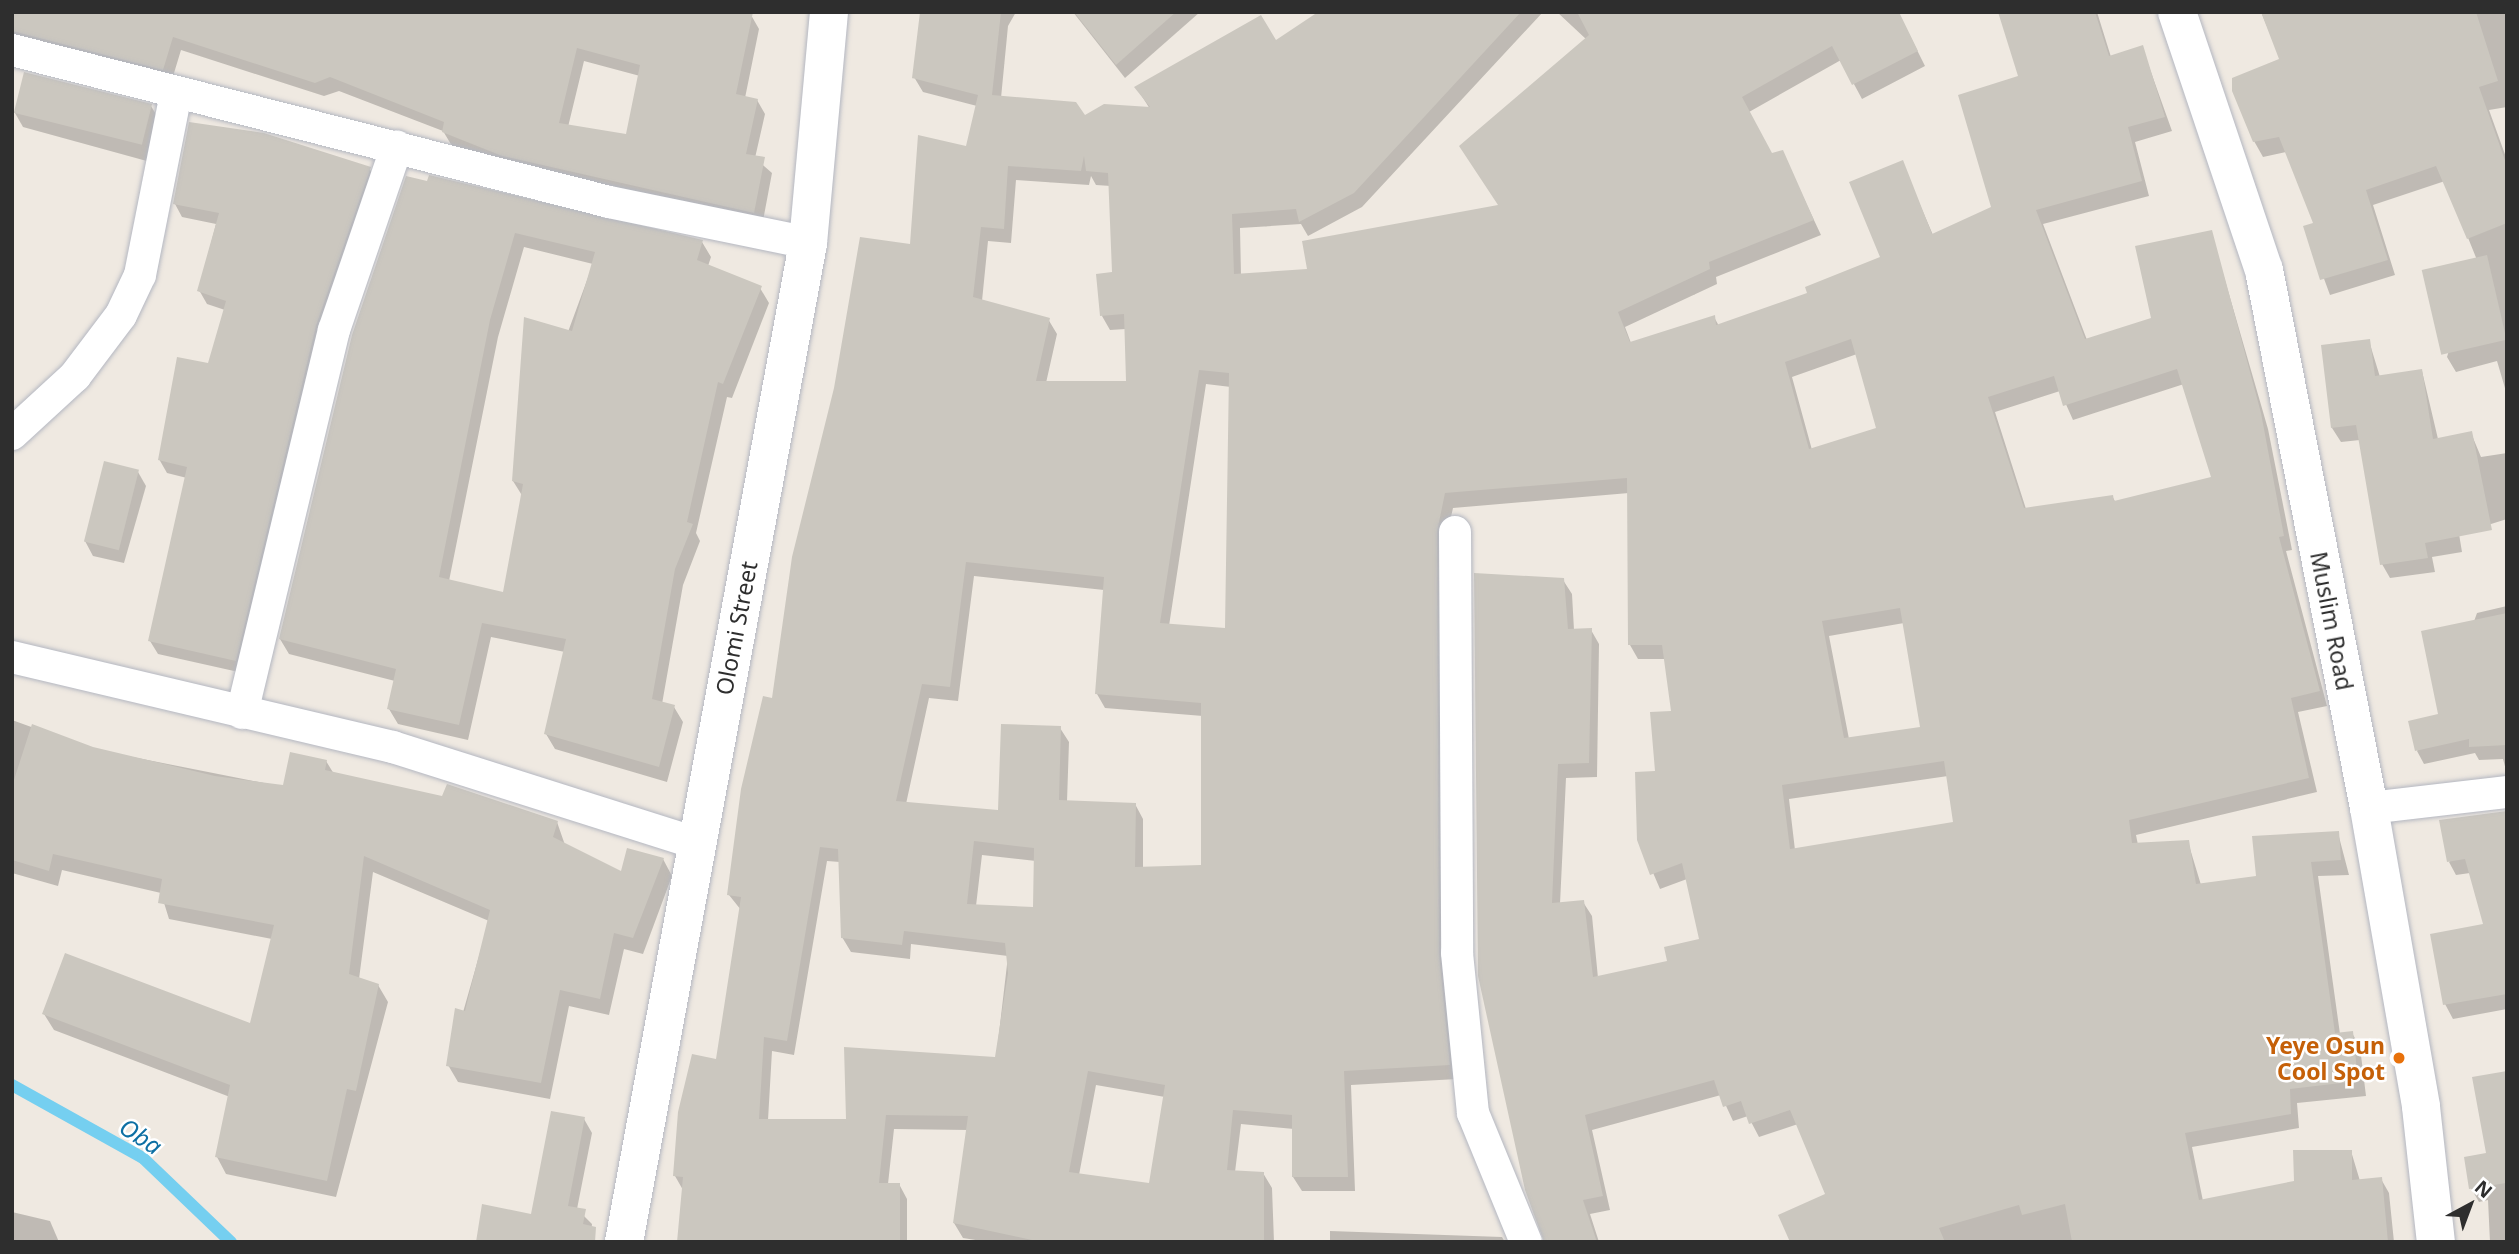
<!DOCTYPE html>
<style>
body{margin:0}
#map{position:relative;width:2519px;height:1254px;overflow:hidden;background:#efe9e1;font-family:"Noto Sans",sans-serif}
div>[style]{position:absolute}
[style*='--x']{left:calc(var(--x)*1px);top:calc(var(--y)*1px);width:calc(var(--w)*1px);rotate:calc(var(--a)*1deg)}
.shadow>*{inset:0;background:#0003}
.stream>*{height:12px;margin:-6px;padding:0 6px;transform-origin:6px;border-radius:6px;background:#75cff0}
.building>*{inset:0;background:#cbc7bf;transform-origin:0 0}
.roads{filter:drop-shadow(0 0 2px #b4b7c1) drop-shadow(0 0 2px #b4b7c1)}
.minor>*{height:32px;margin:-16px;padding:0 16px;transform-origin:16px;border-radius:16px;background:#fff}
.tertiary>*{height:38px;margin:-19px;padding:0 19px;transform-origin:19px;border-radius:19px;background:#fff}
.secondary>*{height:38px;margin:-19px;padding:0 19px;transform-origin:19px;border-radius:19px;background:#fff}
.dots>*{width:19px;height:19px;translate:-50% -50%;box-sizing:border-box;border:4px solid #fff;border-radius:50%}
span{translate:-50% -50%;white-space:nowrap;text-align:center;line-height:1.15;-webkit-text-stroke:5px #fff;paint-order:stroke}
.street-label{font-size:23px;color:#2e2e2e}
.food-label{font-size:23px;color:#c56008;font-weight:700}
.right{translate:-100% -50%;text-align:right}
.water-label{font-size:24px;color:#0d6fa3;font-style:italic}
.frame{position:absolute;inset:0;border:14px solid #2e2e2e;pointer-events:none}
.north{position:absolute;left:2435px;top:1170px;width:70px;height:70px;-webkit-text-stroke:5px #fff;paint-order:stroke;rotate:41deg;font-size:19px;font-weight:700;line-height:28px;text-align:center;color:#2e2e2e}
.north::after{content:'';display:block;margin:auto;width:24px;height:32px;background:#2e2e2e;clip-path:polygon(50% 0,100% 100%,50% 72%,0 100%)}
</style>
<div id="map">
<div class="shadow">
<div style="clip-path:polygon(evenodd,12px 12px,751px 15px,759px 29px,745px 98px,757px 100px,765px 114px,755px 158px,772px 173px,762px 226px,511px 169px,452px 146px,443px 131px,339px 91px,324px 96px,181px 50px,171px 83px,12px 39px,12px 12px,584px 61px,640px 76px,627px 136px,568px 127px,584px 61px)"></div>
<div style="clip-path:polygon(evenodd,921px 12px,1016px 12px,1008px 26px,1001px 98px,1085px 117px,1150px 109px,1136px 87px,1275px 42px,1321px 12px,1543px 12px,1362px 207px,1308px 236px,1301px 224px,1240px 228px,1241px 275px,1309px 271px,1500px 206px,1587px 40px,1557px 12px,1898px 12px,1925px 66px,1862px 99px,1841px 60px,1749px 112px,1772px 155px,1782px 152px,1821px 235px,1716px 277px,1717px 284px,1625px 327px,1631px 343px,1714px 317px,1719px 326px,1810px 294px,1882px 258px,1902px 163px,1933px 235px,1993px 208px,2020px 77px,2000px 12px,2097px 12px,2111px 57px,2142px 47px,2172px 131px,2135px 142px,2149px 196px,2043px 224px,2087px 340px,2153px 319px,2211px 232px,2268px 429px,2292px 550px,2286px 551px,2327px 706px,2298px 712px,2317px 792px,2136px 835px,2138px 845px,2188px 842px,2201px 885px,2258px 877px,2338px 833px,2349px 875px,2318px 876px,2340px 1034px,2352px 1033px,2360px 1047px,2366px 1096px,2297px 1103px,2299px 1128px,2192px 1147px,2203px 1201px,2296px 1183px,2351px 1151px,2360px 1181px,2381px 1179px,2389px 1193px,2394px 1242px,1792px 1242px,1827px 1195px,1798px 1124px,1759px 1137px,1748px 1116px,1733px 1121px,1721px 1095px,1592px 1130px,1610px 1210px,1590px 1214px,1599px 1242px,1558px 1242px,1503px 1079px,1563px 580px,1572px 594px,1574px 630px,1591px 630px,1599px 644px,1597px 777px,1566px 778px,1560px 904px,1583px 902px,1592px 916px,1598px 978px,1669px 962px,1701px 941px,1687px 879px,1660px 889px,1639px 840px,1673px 712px,1665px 659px,1638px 659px,1630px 645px,1629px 493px,1453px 508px,1444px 548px,1457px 1079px,1351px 1085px,1355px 1191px,1302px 1191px,1293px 1177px,1294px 1129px,1241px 1124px,1235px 1172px,1263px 1173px,1272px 1188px,1274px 1242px,988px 1242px,963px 1238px,954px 1223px,968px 1130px,894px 1129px,888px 1184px,899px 1184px,907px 1199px,907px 1242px,679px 1242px,683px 1190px,675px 1176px,718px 1061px,741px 910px,729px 895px,773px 700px,911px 247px,967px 148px,977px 106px,923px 92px,914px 77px,921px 12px,1091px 176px,1096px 185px,1111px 186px,1114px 274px,1102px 316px,1110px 330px,1126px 329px,1128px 383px,1046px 383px,1057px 334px,1048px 319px,982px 301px,988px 241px,1011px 243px,1016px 180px,1089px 185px,1091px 176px,921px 12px,1857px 354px,1878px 430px,1812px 450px,1792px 377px,1857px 354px,921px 12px,1206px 384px,1231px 387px,1227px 630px,1169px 626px,1206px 384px,921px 12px,2184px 384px,2213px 478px,2116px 503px,2112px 496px,2026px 509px,1995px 412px,2060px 391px,2073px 420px,2184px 384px,921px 12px,974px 576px,1104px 590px,1097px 694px,1105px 708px,1203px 716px,1202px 867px,1143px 869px,1143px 819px,1135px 804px,1067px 802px,1069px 742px,1060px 728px,1000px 812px,906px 804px,929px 698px,958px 701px,974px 576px,921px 12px,1904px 623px,1922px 728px,1849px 739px,1829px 636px,1904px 623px,921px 12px,1948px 776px,1955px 824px,1795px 850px,1789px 799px,1948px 776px,921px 12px,982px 855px,1036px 861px,1034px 909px,976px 906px,982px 855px,921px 12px,827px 861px,840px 862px,842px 937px,851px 952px,910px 959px,911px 944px,1008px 956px,996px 1059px,847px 1120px,768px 1120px,772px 1051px,794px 1055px,827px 861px,921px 12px,1096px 1085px,1165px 1097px,1150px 1185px,1079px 1175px,1096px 1085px)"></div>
<div style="clip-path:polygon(1073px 12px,1200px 12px,1125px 78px)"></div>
<div style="clip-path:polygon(2261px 12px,2507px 12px,2507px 107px,2489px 110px,2507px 160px,2507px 395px,2497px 361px,2456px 372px,2447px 357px,2477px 260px,2445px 181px,2373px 205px,2395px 275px,2330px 295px,2305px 227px,2315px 224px,2286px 152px,2263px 157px,2254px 141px,2281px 60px)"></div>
<div style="clip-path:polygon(151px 106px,160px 121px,154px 163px,23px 127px,15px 113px)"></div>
<div style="clip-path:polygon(369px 168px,377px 181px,243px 673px,158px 654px,150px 641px,187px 478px,167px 473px,159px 459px,209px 365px,225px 310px,207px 304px,199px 290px,216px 224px,182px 217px,175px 204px)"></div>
<div style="clip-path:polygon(evenodd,407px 178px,702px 242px,711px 257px,708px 266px,760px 288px,769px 303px,732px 398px,727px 397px,696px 533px,700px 541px,683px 585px,662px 704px,674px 707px,683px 722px,667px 782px,555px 749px,546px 734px,565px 652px,491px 637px,468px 740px,398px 724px,389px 709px,395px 681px,289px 654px,280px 639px,407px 178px,524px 247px,593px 264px,513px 481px,523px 497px,504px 594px,449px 581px,498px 337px,524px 247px)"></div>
<div style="clip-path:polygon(2369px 341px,2380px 377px,2422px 371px,2438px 439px,2471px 433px,2481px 457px,2507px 453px,2507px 519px,2459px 534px,2462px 552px,2432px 557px,2435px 572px,2390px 578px,2382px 564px,2360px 440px,2341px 442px,2332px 428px)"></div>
<div style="clip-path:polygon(138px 472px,146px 486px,124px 563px,93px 556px,85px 541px)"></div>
<div style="clip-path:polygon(2507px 606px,2507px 774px,2503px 759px,2479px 760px,2475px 753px,2424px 764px,2417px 751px,2440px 716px,2477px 613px)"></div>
<div style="clip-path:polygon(12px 720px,92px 749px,284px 787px,326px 761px,334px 774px,557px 822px,565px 845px,622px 874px,663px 859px,672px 876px,643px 954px,624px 949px,609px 1015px,569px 1006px,550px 1099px,458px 1082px,448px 1065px,489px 921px,373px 872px,359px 979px,378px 985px,388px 1002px,336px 1197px,226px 1174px,217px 1157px,230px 1097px,54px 1030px,44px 1014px,252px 1025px,272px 939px,169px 919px,161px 893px,62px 870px,58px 886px,12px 873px)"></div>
<div style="clip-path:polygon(2507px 812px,2470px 873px,2456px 875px,2449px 862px)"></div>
<div style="clip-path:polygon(2507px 968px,2507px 1009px,2453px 1019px,2445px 1004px)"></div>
<div style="clip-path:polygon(2507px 1073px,2507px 1242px,2490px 1242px,2488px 1200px,2479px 1202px,2471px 1188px,2489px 1155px)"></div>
<div style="clip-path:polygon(584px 1119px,592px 1133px,577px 1209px,592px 1224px,590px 1242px,533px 1216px)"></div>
<div style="clip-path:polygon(12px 1212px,50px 1221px,59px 1242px,12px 1242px)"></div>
<div style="clip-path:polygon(1330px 1231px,1502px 1237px,1505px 1242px,1330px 1242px)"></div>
</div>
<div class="stream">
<div style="--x:12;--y:1085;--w:150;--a:29.1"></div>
<div style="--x:143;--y:1158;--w:122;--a:43.7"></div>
</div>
<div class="building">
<div style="clip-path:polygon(evenodd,12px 12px,753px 12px,736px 94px,758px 99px,746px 154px,765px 157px,754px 213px,502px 156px,442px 132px,444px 122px,330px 77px,315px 83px,173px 37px,163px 70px,12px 31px,12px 12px,577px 48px,640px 65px,626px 134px,559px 123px,577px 48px)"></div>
<div style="clip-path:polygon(evenodd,920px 12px,1001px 12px,992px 95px,1076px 102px,1085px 115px,1104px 104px,1150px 107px,1134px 87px,1261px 15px,1276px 40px,1318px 12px,1521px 12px,1354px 193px,1299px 222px,1296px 209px,1232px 214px,1234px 274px,1307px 269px,1302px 241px,1498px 205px,1459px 146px,1589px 35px,1577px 12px,1899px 12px,1918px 51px,1852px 85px,1832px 46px,1742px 97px,1772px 153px,1783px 150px,1814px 220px,1709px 262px,1710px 269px,1618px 312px,1630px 342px,1715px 315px,1716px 325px,1807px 293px,1805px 287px,1880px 257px,1849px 182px,1903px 160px,1932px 234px,1991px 207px,1958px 95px,2018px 76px,1998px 12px,2095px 12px,2109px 56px,2143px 45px,2165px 117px,2128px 127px,2142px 181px,2036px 210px,2085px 339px,2151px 318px,2135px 246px,2212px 230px,2261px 413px,2284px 536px,2279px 537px,2320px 691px,2291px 698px,2309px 778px,2129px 820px,2132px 843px,2189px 840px,2196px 884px,2256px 876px,2252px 836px,2339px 831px,2341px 860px,2311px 862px,2335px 1033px,2353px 1031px,2358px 1081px,2290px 1089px,2291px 1114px,2185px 1133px,2199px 1200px,2294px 1181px,2293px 1150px,2352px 1150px,2352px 1180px,2382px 1177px,2388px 1242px,2072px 1242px,2065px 1204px,2022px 1215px,2019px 1205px,1939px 1228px,1945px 1242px,1790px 1242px,1778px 1215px,1825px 1194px,1790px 1110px,1749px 1124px,1741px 1101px,1723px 1107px,1714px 1080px,1585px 1115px,1603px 1196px,1583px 1200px,1597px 1242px,1544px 1242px,1525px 1190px,1478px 976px,1474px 573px,1564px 578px,1568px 629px,1592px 628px,1589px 763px,1558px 764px,1552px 903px,1584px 900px,1593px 977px,1667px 961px,1664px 947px,1699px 939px,1682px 863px,1650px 875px,1637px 840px,1635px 772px,1655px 771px,1650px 712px,1671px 711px,1662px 645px,1628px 645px,1627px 478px,1445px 493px,1437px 532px,1439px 953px,1450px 1065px,1344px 1071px,1348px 1177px,1292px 1177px,1292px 1115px,1233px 1110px,1227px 1170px,1264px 1172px,1264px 1242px,1041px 1242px,953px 1223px,968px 1116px,886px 1115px,879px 1183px,900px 1183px,900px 1240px,677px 1242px,683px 1177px,673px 1176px,678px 1112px,692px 1054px,716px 1059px,741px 897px,727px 895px,741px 789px,763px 696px,772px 698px,792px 557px,834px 388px,860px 237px,910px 244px,918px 135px,966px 146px,978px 95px,912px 78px,920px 12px,1084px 156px,1086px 171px,1108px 173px,1112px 272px,1096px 274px,1100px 316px,1124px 314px,1126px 381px,1036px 381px,1050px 318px,973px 297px,981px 227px,1004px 229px,1008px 166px,1081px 171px,1084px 156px,920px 12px,1851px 339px,1876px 428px,1809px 449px,1785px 362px,1851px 339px,920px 12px,2177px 369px,2211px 477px,2114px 501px,2113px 495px,2024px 508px,1988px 397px,2054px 376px,2063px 406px,2177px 369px,920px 12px,1199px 370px,1229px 373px,1225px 628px,1160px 623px,1199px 370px,920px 12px,966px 562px,1104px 577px,1095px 694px,1201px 703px,1201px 865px,1135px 867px,1136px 803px,1059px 800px,1061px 726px,1001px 724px,998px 810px,896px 801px,922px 684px,950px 687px,966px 562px,920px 12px,1900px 608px,1920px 727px,1844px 738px,1822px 621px,1900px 608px,920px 12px,1944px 761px,1953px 822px,1790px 849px,1782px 785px,1944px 761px,920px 12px,974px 841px,1034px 848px,1033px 907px,967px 904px,974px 841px,920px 12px,820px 847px,838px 849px,841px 938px,902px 945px,904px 931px,1005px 943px,1008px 973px,995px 1057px,844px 1047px,846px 1119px,759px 1119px,764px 1037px,787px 1041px,820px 847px,920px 12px,1088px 1071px,1165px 1085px,1149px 1183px,1069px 1172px,1088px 1071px)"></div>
<div style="clip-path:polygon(1074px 12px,1176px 12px,1116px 65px)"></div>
<div style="clip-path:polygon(2261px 12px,2476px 12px,2498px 81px,2479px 87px,2507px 166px,2507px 223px,2467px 239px,2436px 166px,2366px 190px,2388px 260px,2320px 280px,2303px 226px,2313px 223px,2279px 137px,2253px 142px,2232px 91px,2232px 78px,2279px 59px)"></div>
<div style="left:24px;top:72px;width:132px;height:42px;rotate:14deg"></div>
<div style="clip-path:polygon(189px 122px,264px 133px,371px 167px,316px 326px,236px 661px,148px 641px,187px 467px,158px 460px,177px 357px,208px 363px,226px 301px,197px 291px,219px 213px,173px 204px)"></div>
<div style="clip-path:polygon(evenodd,429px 175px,703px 240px,697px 260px,762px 286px,723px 384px,718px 382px,687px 522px,693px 524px,675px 569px,652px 699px,675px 705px,659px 767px,544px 734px,566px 639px,482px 623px,459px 725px,387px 709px,396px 669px,279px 639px,352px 335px,406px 176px,427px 181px,429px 175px,515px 233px,595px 252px,572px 331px,524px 317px,512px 481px,523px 484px,503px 592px,439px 577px,490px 320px,515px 233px)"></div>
<div style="left:2487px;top:255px;width:87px;height:67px;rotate:77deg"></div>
<div style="clip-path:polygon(2370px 339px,2375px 376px,2422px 369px,2433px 439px,2472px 431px,2492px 530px,2425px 543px,2428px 558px,2380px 565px,2356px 425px,2331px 428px,2321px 345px)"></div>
<div style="left:104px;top:461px;width:36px;height:83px;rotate:14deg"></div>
<div style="clip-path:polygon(2507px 613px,2507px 745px,2469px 747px,2469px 739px,2415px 751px,2408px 721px,2438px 714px,2421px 631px)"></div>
<div style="clip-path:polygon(32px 724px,93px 747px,215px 776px,283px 785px,290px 752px,327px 760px,325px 770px,442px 796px,447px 784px,558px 821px,553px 837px,621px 871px,627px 848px,664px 858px,633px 938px,614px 933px,600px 999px,560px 990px,541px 1083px,446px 1066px,455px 1008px,465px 1011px,490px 910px,364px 856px,349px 974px,379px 984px,356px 1091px,347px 1089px,327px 1181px,215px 1157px,230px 1085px,42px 1014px,65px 953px,250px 1023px,274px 925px,158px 903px,162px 879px,53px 854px,49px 871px,12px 860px,12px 786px)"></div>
<div style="clip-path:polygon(2507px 811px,2507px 994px,2443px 1005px,2430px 934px,2483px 924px,2465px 859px,2447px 862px,2439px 820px)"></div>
<div style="clip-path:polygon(2507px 1071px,2506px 1183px,2469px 1189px,2464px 1157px,2486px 1153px,2472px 1077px)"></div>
<div style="clip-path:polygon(551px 1111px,585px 1117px,568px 1206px,586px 1209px,583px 1224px,596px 1227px,595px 1242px,476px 1242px,482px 1204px,531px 1214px)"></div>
</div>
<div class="roads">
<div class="minor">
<div style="--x:12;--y:50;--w:616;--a:14.28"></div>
<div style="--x:609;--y:202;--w:203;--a:11.6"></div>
<div style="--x:12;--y:434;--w:86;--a:-42.6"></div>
<div style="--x:75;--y:376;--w:76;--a:-53"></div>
<div style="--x:121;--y:315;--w:44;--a:-64.6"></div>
<div style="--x:140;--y:275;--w:185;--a:-78.8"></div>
<div style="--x:1455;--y:532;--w:421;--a:89.7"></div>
<div style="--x:1457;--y:953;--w:161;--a:84.3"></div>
<div style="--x:1473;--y:1113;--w:139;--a:67.7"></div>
<div style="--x:12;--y:657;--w:391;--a:13.3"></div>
<div style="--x:393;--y:747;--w:318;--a:17.6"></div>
<div style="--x:242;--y:713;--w:394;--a:-76.5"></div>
<div style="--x:334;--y:330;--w:194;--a:-71.1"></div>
<div style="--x:2369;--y:808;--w:139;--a:-6.6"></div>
</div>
<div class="tertiary">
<div style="--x:2177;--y:12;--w:272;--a:71.4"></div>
<div style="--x:2264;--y:270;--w:548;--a:78.96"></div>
<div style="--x:2369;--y:808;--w:303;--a:80.1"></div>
<div style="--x:2421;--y:1107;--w:136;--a:83.7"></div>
</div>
<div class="secondary">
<div style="--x:624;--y:1242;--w:1016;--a:-79.56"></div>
<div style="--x:808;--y:243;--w:232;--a:-84.8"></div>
</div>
</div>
<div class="dots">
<div style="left:2399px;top:1058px;background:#e8710a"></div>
</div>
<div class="street-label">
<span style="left:2332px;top:621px;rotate:79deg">Muslim Road</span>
<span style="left:736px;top:628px;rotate:-79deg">Olomi Street</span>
</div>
<div class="food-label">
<span class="right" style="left:2385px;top:1058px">Yeye Osun<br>Cool Spot</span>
</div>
<div class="water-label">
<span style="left:141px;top:1136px;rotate:33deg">Oba</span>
</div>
<div class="frame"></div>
<div class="north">N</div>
</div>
